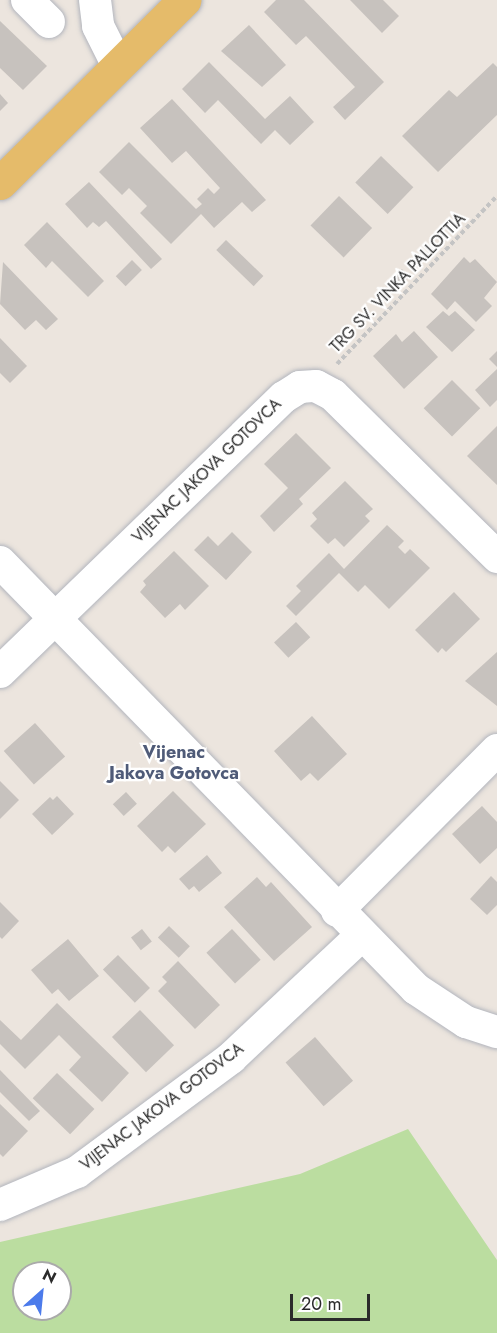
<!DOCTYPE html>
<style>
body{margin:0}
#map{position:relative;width:497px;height:1333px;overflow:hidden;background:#ece5de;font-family:Jost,sans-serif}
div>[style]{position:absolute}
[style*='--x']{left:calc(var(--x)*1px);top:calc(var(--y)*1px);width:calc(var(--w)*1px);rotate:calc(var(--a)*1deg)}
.green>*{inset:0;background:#bbdda0}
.building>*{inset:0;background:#c7c2be;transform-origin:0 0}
.path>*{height:4px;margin-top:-2px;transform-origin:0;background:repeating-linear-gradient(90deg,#c4c4c4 0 4.5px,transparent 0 7.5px)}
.roads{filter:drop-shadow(0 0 2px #b2b5bd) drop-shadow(0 0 2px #b2b5bd)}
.minor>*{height:32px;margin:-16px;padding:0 16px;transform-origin:16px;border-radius:16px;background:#fff}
.major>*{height:33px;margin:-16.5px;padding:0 16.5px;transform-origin:16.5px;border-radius:16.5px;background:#e5bb6a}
span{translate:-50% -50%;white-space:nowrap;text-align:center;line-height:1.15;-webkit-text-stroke:4.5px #fff;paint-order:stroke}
.street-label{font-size:16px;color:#2b2b2b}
.neighbourhood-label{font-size:18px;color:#4f5b78;font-weight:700}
.north{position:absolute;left:12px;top:1261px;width:60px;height:60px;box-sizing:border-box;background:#fff;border:2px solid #aaa;border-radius:50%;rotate:27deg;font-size:16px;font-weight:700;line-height:24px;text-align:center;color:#2b2b2b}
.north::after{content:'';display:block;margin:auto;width:21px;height:27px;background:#4c7beb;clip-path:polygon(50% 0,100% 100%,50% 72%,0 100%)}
.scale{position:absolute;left:290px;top:1294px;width:80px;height:27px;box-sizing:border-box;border:3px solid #2b2b2b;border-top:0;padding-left:8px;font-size:18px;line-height:21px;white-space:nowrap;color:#2b2b2b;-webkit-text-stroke:4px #fff;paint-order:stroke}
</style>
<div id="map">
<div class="green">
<div style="clip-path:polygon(evenodd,408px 1129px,497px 1260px,497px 1333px,0 1333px,0 1242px,300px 1174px,408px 1129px,24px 1273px,60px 1273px,60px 1309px,24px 1309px,24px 1273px)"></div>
</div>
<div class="building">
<div style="clip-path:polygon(276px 0,304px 0,384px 82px,345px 120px,333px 107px,355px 87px,306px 36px,296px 45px,264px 12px)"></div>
<div style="clip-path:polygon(350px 0,383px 0,399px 16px,382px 33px)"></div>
<div style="clip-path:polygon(0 21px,47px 66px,23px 90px,0 68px)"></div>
<div style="clip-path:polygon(249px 25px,286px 65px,262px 87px,221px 51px)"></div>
<div style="clip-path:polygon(209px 62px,265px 119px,290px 96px,314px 122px,290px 145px,275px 130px,261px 144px,218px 100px,205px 113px,182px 89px)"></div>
<div style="clip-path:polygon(493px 63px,497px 67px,497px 115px,438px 172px,402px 136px,449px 90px,457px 97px)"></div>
<div style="clip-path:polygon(0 94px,8px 103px,0 111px)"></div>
<div style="clip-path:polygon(172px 99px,266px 200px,252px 212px,242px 202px,214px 228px,201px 214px,171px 244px,140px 213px,147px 206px,129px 188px,122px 195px,99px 172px,129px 142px,196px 209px,202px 204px,197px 199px,208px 188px,214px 194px,220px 188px,186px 151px,172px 163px,140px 128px)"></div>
<div style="left:381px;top:156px;width:45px;height:37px;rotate:44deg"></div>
<div style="clip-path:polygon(89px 182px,162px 259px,151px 269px,106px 221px,99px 227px,93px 222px,87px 228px,65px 204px)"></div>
<div style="left:339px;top:196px;width:46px;height:41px;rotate:44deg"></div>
<div style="clip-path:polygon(47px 222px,104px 281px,88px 297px,52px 261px,46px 268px,24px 245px)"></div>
<div style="left:226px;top:240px;width:52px;height:14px;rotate:44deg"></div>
<div style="clip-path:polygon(464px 257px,470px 263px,475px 259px,497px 282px,484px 298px,492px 306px,476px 322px,455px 301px,447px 310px,431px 294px)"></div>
<div style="left:132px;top:260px;width:14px;height:23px;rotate:45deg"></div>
<div style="clip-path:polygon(3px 262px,58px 319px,46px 330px,36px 320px,25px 330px,0 304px)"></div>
<div style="left:402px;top:269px;width:11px;height:23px;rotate:49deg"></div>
<div style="clip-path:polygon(443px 311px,449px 316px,455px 311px,475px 330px,452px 352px,426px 327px)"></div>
<div style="clip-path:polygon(414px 331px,438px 357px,404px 389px,373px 356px,396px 334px,402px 342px)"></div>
<div style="clip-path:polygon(0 338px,27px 366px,10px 383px,0 373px)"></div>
<div style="clip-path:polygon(497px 351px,497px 367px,489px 359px)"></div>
<div style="clip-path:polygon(497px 369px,497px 400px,490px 407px,475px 390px)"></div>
<div style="left:452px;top:380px;width:40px;height:40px;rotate:45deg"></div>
<div style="clip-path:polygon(497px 426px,497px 485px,467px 456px)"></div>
<div style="clip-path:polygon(296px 433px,331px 468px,299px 499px,303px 504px,274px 532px,260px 516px,288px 488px,264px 464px)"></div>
<div style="clip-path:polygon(345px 481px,373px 509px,365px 516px,370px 521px,344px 547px,335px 538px,328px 544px,310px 526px,317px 519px,312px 513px)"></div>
<div style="clip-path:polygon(387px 525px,404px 541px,398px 547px,405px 554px,410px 549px,430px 568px,389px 609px,365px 585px,358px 592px,339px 573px,296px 616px,286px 606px,301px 591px,296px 586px,329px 553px,344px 569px)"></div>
<div style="clip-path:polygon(232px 532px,252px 552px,226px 580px,194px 550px,208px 536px,218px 546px)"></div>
<div style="clip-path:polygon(174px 551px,209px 586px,185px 610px,180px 604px,165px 618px,140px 592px,146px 585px,143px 581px)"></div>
<div style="clip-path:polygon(454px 592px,480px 619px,446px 652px,442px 648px,438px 653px,415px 630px)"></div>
<div style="left:296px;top:622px;width:21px;height:30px;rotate:47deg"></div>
<div style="clip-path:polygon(497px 652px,497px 706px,465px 681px)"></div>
<div style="clip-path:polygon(312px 716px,347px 754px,318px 781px,310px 773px,301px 781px,274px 751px)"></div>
<div style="left:35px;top:723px;width:45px;height:42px;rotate:48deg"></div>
<div style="clip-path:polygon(0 781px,19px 800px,0 819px)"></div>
<div style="clip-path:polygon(173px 791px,206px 824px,175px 853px,168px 846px,162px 852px,137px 826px)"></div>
<div style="left:126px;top:792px;width:16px;height:18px;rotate:47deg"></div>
<div style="clip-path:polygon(57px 796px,74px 814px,52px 835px,32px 814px,50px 797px,53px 800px)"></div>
<div style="clip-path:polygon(482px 806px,497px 822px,497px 848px,480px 864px,452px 834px)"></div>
<div style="clip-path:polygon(207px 855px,222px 873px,199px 892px,194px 886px,189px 890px,179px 879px)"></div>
<div style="clip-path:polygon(491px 876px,497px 882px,497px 905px,487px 915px,470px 899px)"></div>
<div style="clip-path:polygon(257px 877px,266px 887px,271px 882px,312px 927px,274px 961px,224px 907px)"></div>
<div style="clip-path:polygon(0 902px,19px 921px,2px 939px,0 937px)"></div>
<div style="left:169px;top:926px;width:29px;height:16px;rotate:44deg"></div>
<div style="left:142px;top:929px;width:16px;height:14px;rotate:52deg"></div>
<div style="left:232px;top:929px;width:42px;height:35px;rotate:47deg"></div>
<div style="clip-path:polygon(68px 939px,99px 976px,69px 1001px,58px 989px,52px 994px,31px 970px)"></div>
<div style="left:118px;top:955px;width:46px;height:21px;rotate:46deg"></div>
<div style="clip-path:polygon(178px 961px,220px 1005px,195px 1029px,158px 991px,167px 982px,162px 977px)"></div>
<div style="clip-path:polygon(57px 1003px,129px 1073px,102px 1102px,69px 1070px,81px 1057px,59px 1035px,25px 1069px,0 1044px,0 1020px,21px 1040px)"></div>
<div style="left:140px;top:1010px;width:49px;height:39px;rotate:46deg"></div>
<div style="left:315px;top:1037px;width:58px;height:39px;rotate:49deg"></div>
<div style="clip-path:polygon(0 1070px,40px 1111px,29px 1121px,0 1092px)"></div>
<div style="left:57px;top:1073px;width:52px;height:35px;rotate:44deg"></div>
<div style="clip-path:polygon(0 1104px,28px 1131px,3px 1157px,0 1154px)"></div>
</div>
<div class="path">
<div style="--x:337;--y:364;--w:232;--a:-46.4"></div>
</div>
<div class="roads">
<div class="minor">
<div style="--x:27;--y:0;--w:31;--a:45"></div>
<div style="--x:95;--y:0;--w:26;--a:83"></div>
<div style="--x:98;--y:26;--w:45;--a:63.4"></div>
<div style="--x:0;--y:562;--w:596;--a:45.75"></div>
<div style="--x:416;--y:989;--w:60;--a:33.4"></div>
<div style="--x:466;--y:1022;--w:33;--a:18"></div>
<div style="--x:0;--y:672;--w:395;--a:-44.1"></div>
<div style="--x:284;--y:397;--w:19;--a:-32"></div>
<div style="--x:300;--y:387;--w:16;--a:-4"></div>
<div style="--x:316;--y:386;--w:19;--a:28"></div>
<div style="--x:333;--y:395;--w:231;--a:44.6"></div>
<div style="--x:337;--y:911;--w:227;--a:-45.2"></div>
<div style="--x:0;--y:1205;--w:84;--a:-23.2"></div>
<div style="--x:77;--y:1172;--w:192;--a:-36.5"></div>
<div style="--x:231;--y:1058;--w:178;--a:-43.2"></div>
</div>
<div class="major">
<div style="--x:0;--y:183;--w:260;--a:-44.8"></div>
</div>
</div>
<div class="street-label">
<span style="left:398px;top:283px;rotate:-46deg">TRG SV. VINKA PALLOTTIA</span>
<span style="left:207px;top:471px;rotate:-44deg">VIJENAC JAKOVA GOTOVCA</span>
<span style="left:162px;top:1107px;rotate:-37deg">VIJENAC JAKOVA GOTOVCA</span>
</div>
<div class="neighbourhood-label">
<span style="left:174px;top:763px">Vijenac<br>Jakova Gotovca</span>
</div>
<div class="north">N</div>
<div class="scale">20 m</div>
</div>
